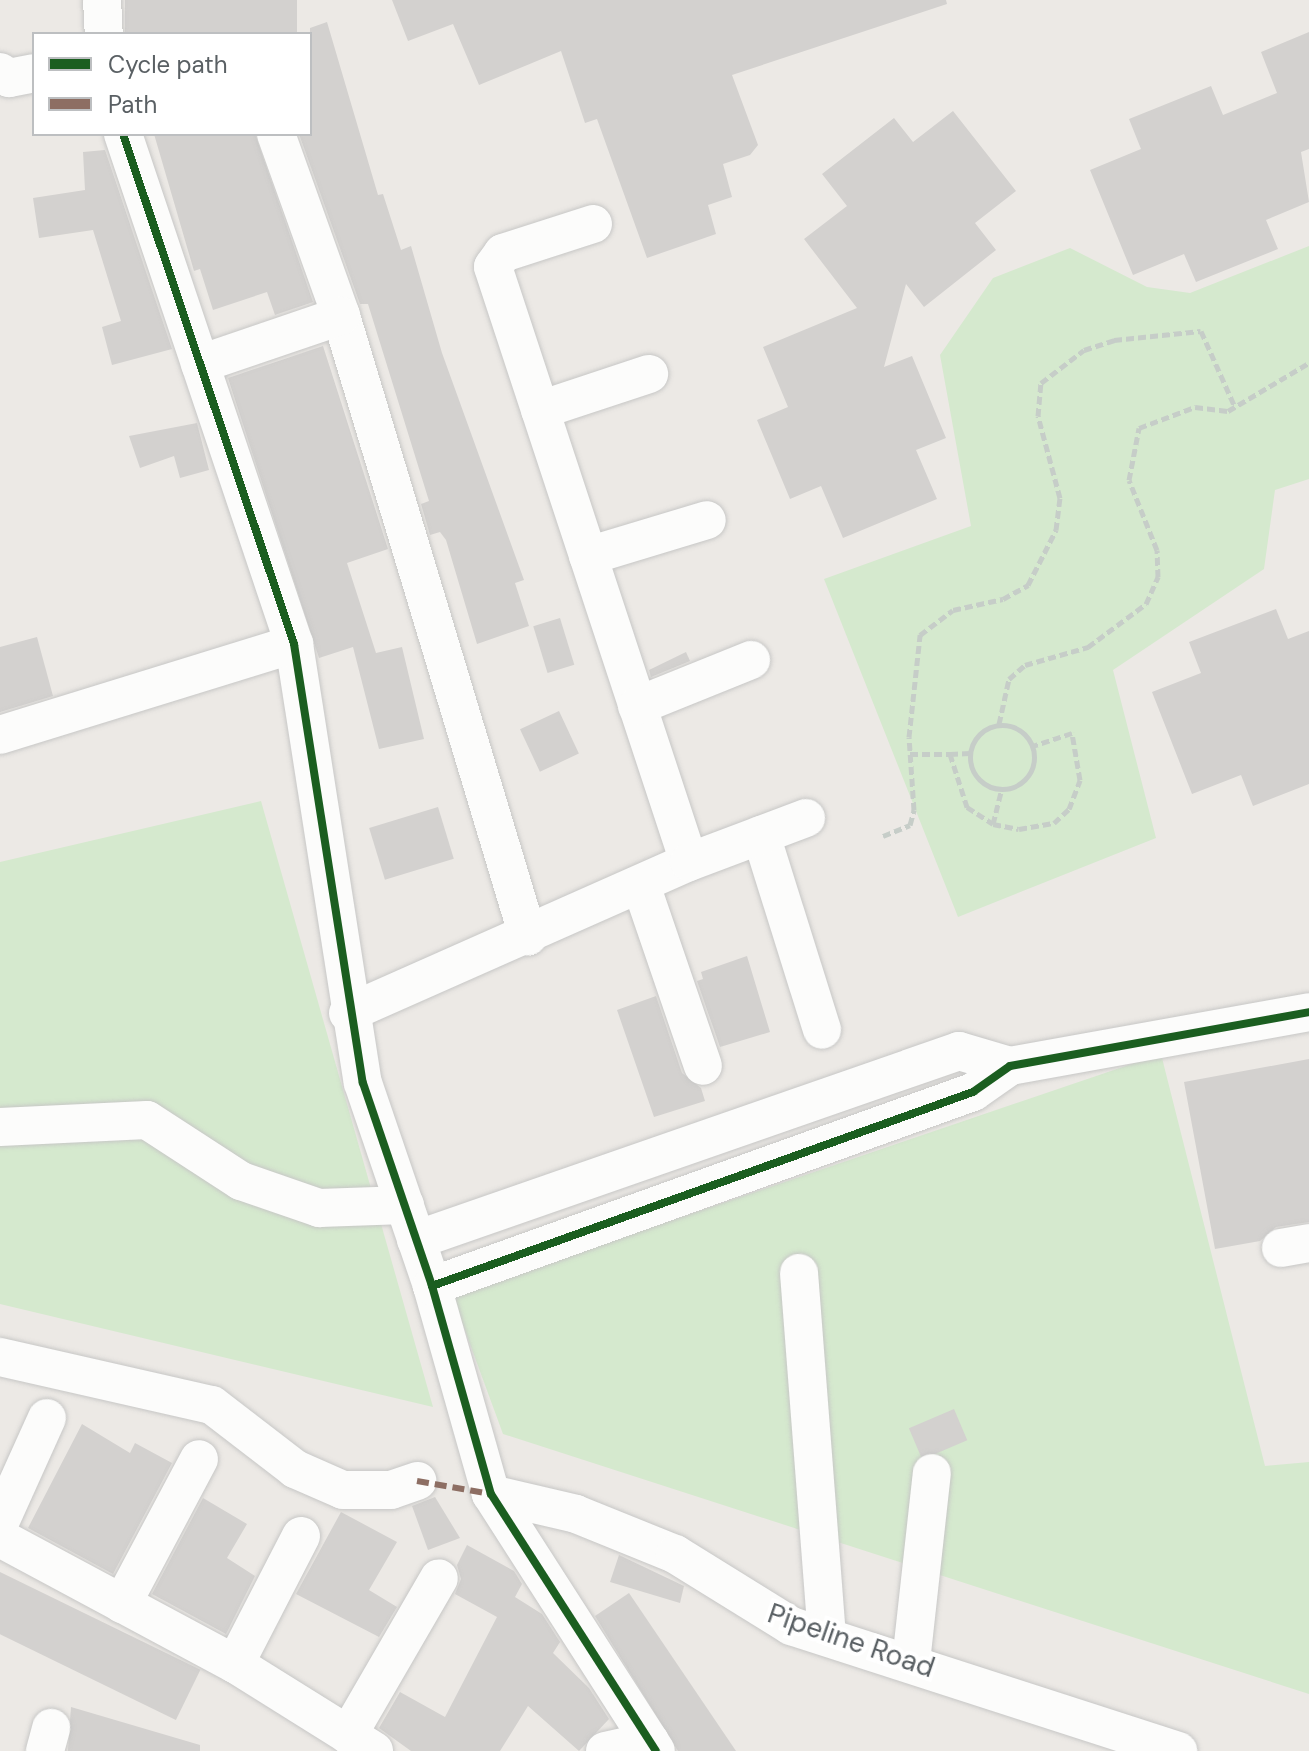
<!DOCTYPE html>
<style>
body{margin:0}
#map{position:relative;width:1309px;height:1751px;overflow:hidden;background:#ece9e5;font-family:"DM Sans",sans-serif}
div>[style]{position:absolute}
[style*='--x']{left:calc(var(--x)*1px);top:calc(var(--y)*1px);width:calc(var(--w)*1px);rotate:calc(var(--a)*1deg)}
.green>*{inset:0;background:#d5e9ce}
.building>*{inset:0;background:#d3d1cf;transform-origin:0 0}
.path>*{height:5px;margin-top:-2.5px;transform-origin:0;background:repeating-linear-gradient(90deg,#c6cdc8 0 8px,transparent 0 12px)}
.path>.ring{margin:-2.5px;padding:0;box-sizing:content-box;background:none;border:5px solid #c6cdc8;border-radius:50%}
.roads{filter:drop-shadow(0 0 2px #c7c7c6) drop-shadow(0 0 2px #c7c7c6)}
.minor>*{height:38px;margin:-19px;padding:0 19px;transform-origin:19px;border-radius:19px;background:#fcfcfb}
.quiet>*{height:6px;margin-top:-3px;transform-origin:0;background:repeating-linear-gradient(90deg,#8d6e63 0 12px,transparent 0 18px)}
.cycleway>*{height:8px;margin:-4px;padding:0 4px;transform-origin:4px;border-radius:4px;background:#1b5e20}
span{translate:-50% -50%;white-space:nowrap;text-align:center;line-height:1.15;-webkit-text-stroke:8px #fff;paint-order:stroke}
.street-label{font-size:28px;color:#5a6064}
.legend{position:absolute;left:32px;top:32px;width:280px;height:104px;box-sizing:border-box;background:#fff;border:2px solid #bdbfc1;margin:0;padding:10px 14px;list-style:none;font-size:24px;color:#5a6064}
.legend li{display:flex;align-items:center;gap:16px;height:40px}
.legend b{width:40px;border:2px solid #bdbfc1}
</style>
<div id="map">
<div class="green">
<div style="clip-path:polygon(1309px 246px,1309px 479px,1275px 490px,1264px 569px,1113px 670px,1156px 838px,958px 917px,824px 579px,971px 526px,940px 355px,993px 278px,1070px 248px,1147px 287px,1190px 293px)"></div>
<div style="clip-path:polygon(261px 801px,433px 1407px,0 1304px,0 862px)"></div>
<div style="clip-path:polygon(1161px 1054px,1265px 1466px,1309px 1462px,1309px 1694px,503px 1434px,452px 1295px)"></div>
</div>
<div class="building">
<div style="left:125px;top:0;width:172px;height:36px"></div>
<div style="clip-path:polygon(392px 0,946px 0,947px 4px,732px 75px,758px 145px,750px 155px,723px 164px,732px 197px,708px 205px,716px 234px,647px 258px,597px 119px,585px 123px,561px 51px,479px 85px,453px 24px,408px 41px)"></div>
<div style="clip-path:polygon(327px 22px,378px 195px,383px 194px,401px 250px,411px 246px,442px 353px,524px 580px,515px 583px,529px 626px,477px 644px,446px 540px,440px 532px,430px 535px,421px 504px,429px 501px,368px 304px,360px 304px,299px 134px,310px 134px,310px 28px)"></div>
<div style="clip-path:polygon(1309px 32px,1309px 149px,1301px 152px,1309px 202px,1266px 220px,1278px 249px,1196px 282px,1184px 254px,1133px 275px,1090px 170px,1141px 149px,1129px 119px,1211px 86px,1223px 115px,1277px 93px,1261px 52px)"></div>
<div style="clip-path:polygon(953px 111px,1016px 191px,975px 223px,996px 250px,924px 307px,906px 284px,884px 367px,912px 356px,946px 438px,916px 450px,937px 499px,843px 538px,821px 486px,790px 499px,757px 420px,788px 407px,763px 347px,857px 308px,804px 239px,847px 206px,822px 174px,894px 118px,913px 142px)"></div>
<div style="clip-path:polygon(154px 134px,255px 134px,313px 302px,275px 315px,267px 292px,213px 310px,200px 269px,194px 271px)"></div>
<div style="clip-path:polygon(105px 150px,172px 349px,112px 365px,102px 327px,121px 321px,93px 230px,39px 238px,33px 198px,85px 190px,83px 152px)"></div>
<div style="clip-path:polygon(323px 346px,388px 549px,347px 563px,376px 653px,402px 647px,424px 739px,379px 749px,353px 647px,319px 658px,228px 378px)"></div>
<div style="clip-path:polygon(197px 423px,209px 470px,180px 478px,174px 456px,140px 468px,129px 436px)"></div>
<div style="clip-path:polygon(1276px 609px,1288px 639px,1309px 631px,1309px 784px,1253px 806px,1241px 775px,1192px 794px,1152px 692px,1201px 673px,1189px 642px)"></div>
<div style="left:560px;top:618px;width:49px;height:28px;rotate:73deg"></div>
<div style="clip-path:polygon(37px 637px,53px 696px,0 712px,0 647px)"></div>
<div style="clip-path:polygon(686px 652px,690px 661px,651px 677px,649px 670px)"></div>
<div style="left:559px;top:711px;width:47px;height:43px;rotate:65deg"></div>
<div style="left:438px;top:807px;width:54px;height:72px;rotate:73deg"></div>
<div style="clip-path:polygon(747px 956px,770px 1032px,720px 1047px,697px 981px,703px 979px,701px 972px)"></div>
<div style="clip-path:polygon(656px 996px,682px 1073px,701px 1088px,705px 1101px,654px 1117px,617px 1010px)"></div>
<div style="clip-path:polygon(1309px 1059px,1309px 1222px,1276px 1227px,1260px 1241px,1215px 1249px,1184px 1082px)"></div>
<div style="left:954px;top:1409px;width:34px;height:49px;rotate:67deg"></div>
<div style="clip-path:polygon(82px 1424px,130px 1453px,135px 1443px,172px 1463px,113px 1574px,28px 1528px)"></div>
<div style="clip-path:polygon(435px 1497px,460px 1538px,428px 1550px,412px 1506px)"></div>
<div style="clip-path:polygon(203px 1498px,247px 1524px,227px 1558px,255px 1576px,226px 1634px,152px 1594px)"></div>
<div style="clip-path:polygon(341px 1512px,397px 1542px,369px 1590px,397px 1607px,379px 1637px,296px 1594px)"></div>
<div style="clip-path:polygon(467px 1545px,514px 1571px,522px 1584px,515px 1597px,542px 1614px,560px 1642px,553px 1653px,589px 1688px,609px 1719px,579px 1751px,528px 1706px,500px 1751px,411px 1751px,379px 1728px,400px 1692px,445px 1717px,497px 1617px,455px 1594px,461px 1579px,457px 1565px)"></div>
<div style="clip-path:polygon(619px 1555px,684px 1586px,680px 1603px,610px 1582px)"></div>
<div style="left:0;top:1572px;width:223px;height:56px;rotate:26deg"></div>
<div style="clip-path:polygon(629px 1593px,736px 1751px,678px 1751px,595px 1616px)"></div>
<div style="clip-path:polygon(71px 1707px,200px 1745px,200px 1751px,68px 1751px)"></div>
</div>
<div class="path">
<div style="--x:999;--y:724;--w:46;--a:-77.5"></div>
<div style="--x:1009;--y:679;--w:21;--a:-41"></div>
<div style="--x:1025;--y:665;--w:66;--a:-15.9"></div>
<div style="--x:1088;--y:647;--w:72;--a:-36.6"></div>
<div style="--x:1146;--y:604;--w:30;--a:-66"></div>
<div style="--x:1158;--y:577;--w:27;--a:-92"></div>
<div style="--x:1157;--y:550;--w:75;--a:-111.8"></div>
<div style="--x:1129;--y:480;--w:53;--a:-79.1"></div>
<div style="--x:1139;--y:428;--w:60;--a:-20.6"></div>
<div style="--x:1195;--y:407;--w:33;--a:7"></div>
<div style="--x:1228;--y:411;--w:94;--a:-30.7"></div>
<div class="ring" style="left:970px;top:725px;width:59px;height:59px"></div>
<div style="--x:970;--y:753;--w:20;--a:177"></div>
<div style="--x:950;--y:754;--w:56;--a:72.2"></div>
<div style="--x:967;--y:807;--w:31;--a:33"></div>
<div style="--x:993;--y:824;--w:26;--a:11"></div>
<div style="--x:1019;--y:829;--w:36;--a:-10"></div>
<div style="--x:1054;--y:823;--w:21;--a:-43"></div>
<div style="--x:1069;--y:809;--w:31;--a:-69"></div>
<div style="--x:1080;--y:780;--w:48;--a:-99.7"></div>
<div style="--x:1072;--y:733;--w:41;--a:161.6"></div>
<div style="--x:910;--y:754;--w:40;--a:0"></div>
<div style="--x:993;--y:824;--w:36;--a:-76"></div>
<div style="--x:883;--y:836;--w:29;--a:-22"></div>
<div style="--x:910;--y:825;--w:16;--a:-75"></div>
<div style="--x:914;--y:810;--w:73;--a:-93.9"></div>
<div style="--x:909;--y:737;--w:103;--a:-83.8"></div>
<div style="--x:920;--y:635;--w:41;--a:-37.1"></div>
<div style="--x:953;--y:610;--w:51;--a:-12.4"></div>
<div style="--x:1003;--y:599;--w:29;--a:-29"></div>
<div style="--x:1028;--y:585;--w:62;--a:-63"></div>
<div style="--x:1056;--y:530;--w:32;--a:-83"></div>
<div style="--x:1060;--y:498;--w:85;--a:-105"></div>
<div style="--x:1038;--y:416;--w:33;--a:-85"></div>
<div style="--x:1041;--y:383;--w:54;--a:-37.5"></div>
<div style="--x:1084;--y:350;--w:32;--a:-18"></div>
<div style="--x:1114;--y:340;--w:87;--a:-5.9"></div>
<div style="--x:1201;--y:331;--w:83;--a:65.9"></div>
</div>
<div class="roads">
<div class="minor">
<div style="--x:102;--y:0;--w:34;--a:87"></div>
<div style="--x:0;--y:72;--w:11;--a:34"></div>
<div style="--x:9;--y:78;--w:25;--a:-11"></div>
<div style="--x:123;--y:134;--w:538;--a:71.46"></div>
<div style="--x:294;--y:644;--w:444;--a:81.1"></div>
<div style="--x:363;--y:1083;--w:214;--a:71.2"></div>
<div style="--x:432;--y:1286;--w:216;--a:74.2"></div>
<div style="--x:491;--y:1494;--w:305;--a:57.3"></div>
<div style="--x:276;--y:134;--w:193;--a:70.3"></div>
<div style="--x:341;--y:316;--w:648;--a:73.22"></div>
<div style="--x:593;--y:224;--w:95;--a:162.1"></div>
<div style="--x:503;--y:253;--w:17;--a:126"></div>
<div style="--x:493;--y:267;--w:626;--a:71.77"></div>
<div style="--x:200;--y:364;--w:149;--a:-18.8"></div>
<div style="--x:540;--y:410;--w:115;--a:-18.3"></div>
<div style="--x:588;--y:556;--w:124;--a:-16.8"></div>
<div style="--x:637;--y:706;--w:123;--a:-22"></div>
<div style="--x:0;--y:735;--w:308;--a:-17.2"></div>
<div style="--x:761;--y:835;--w:204;--a:72.6"></div>
<div style="--x:641;--y:885;--w:191;--a:71.1"></div>
<div style="--x:348;--y:1013;--w:373;--a:-23.9"></div>
<div style="--x:689;--y:862;--w:125;--a:-20.6"></div>
<div style="--x:0;--y:1127;--w:147;--a:-2.7"></div>
<div style="--x:147;--y:1120;--w:112;--a:33"></div>
<div style="--x:241;--y:1181;--w:83;--a:19.1"></div>
<div style="--x:319;--y:1208;--w:86;--a:-2"></div>
<div style="--x:416;--y:1240;--w:575;--a:-19.19"></div>
<div style="--x:959;--y:1051;--w:53;--a:16.4"></div>
<div style="--x:1281;--y:1248;--w:28;--a:-10"></div>
<div style="--x:799;--y:1273;--w:363;--a:85.6"></div>
<div style="--x:432;--y:1286;--w:575;--a:-19.73"></div>
<div style="--x:973;--y:1092;--w:45;--a:-35.1"></div>
<div style="--x:1010;--y:1066;--w:304;--a:-10.2"></div>
<div style="--x:0;--y:1357;--w:217;--a:12.8"></div>
<div style="--x:212;--y:1405;--w:105;--a:37.6"></div>
<div style="--x:295;--y:1469;--w:52;--a:23.6"></div>
<div style="--x:343;--y:1490;--w:48;--a:0"></div>
<div style="--x:391;--y:1490;--w:28;--a:-19"></div>
<div style="--x:491;--y:1494;--w:87;--a:13.2"></div>
<div style="--x:576;--y:1514;--w:107;--a:22"></div>
<div style="--x:675;--y:1554;--w:137;--a:31.8"></div>
<div style="--x:791;--y:1626;--w:407;--a:17.9"></div>
<div style="--x:0;--y:1522;--w:114;--a:-65.7"></div>
<div style="--x:301;--y:1536;--w:144;--a:117.3"></div>
<div style="--x:235;--y:1664;--w:164;--a:32"></div>
<div style="--x:0;--y:1538;--w:267;--a:28.2"></div>
<div style="--x:122;--y:1604;--w:164;--a:-62"></div>
<div style="--x:911;--y:1662;--w:190;--a:-83.7"></div>
<div style="--x:348;--y:1735;--w:181;--a:-59.9"></div>
<div style="--x:45;--y:1751;--w:24;--a:-75"></div>
<div style="--x:605;--y:1751;--w:46;--a:-12.5"></div>
</div>
</div>
<div class="quiet">
<div style="--x:417;--y:1481;--w:75;--a:10"></div>
</div>
<div class="cycleway">
<div style="--x:123;--y:134;--w:538;--a:71.46"></div>
<div style="--x:294;--y:644;--w:444;--a:81.1"></div>
<div style="--x:363;--y:1083;--w:214;--a:71.2"></div>
<div style="--x:432;--y:1286;--w:216;--a:74.2"></div>
<div style="--x:491;--y:1494;--w:305;--a:57.3"></div>
<div style="--x:432;--y:1286;--w:575;--a:-19.73"></div>
<div style="--x:973;--y:1092;--w:45;--a:-35.1"></div>
<div style="--x:1010;--y:1066;--w:304;--a:-10.2"></div>
</div>
<div class="street-label">
<span style="left:851px;top:1641px;rotate:19deg">Pipeline Road</span>
</div>
<ul class="legend">
<li><b style="height:10px;background:#1b5e20"></b>Cycle path</li>
<li><b style="height:10px;background:#8d6e63"></b>Path</li>
</ul>
</div>
